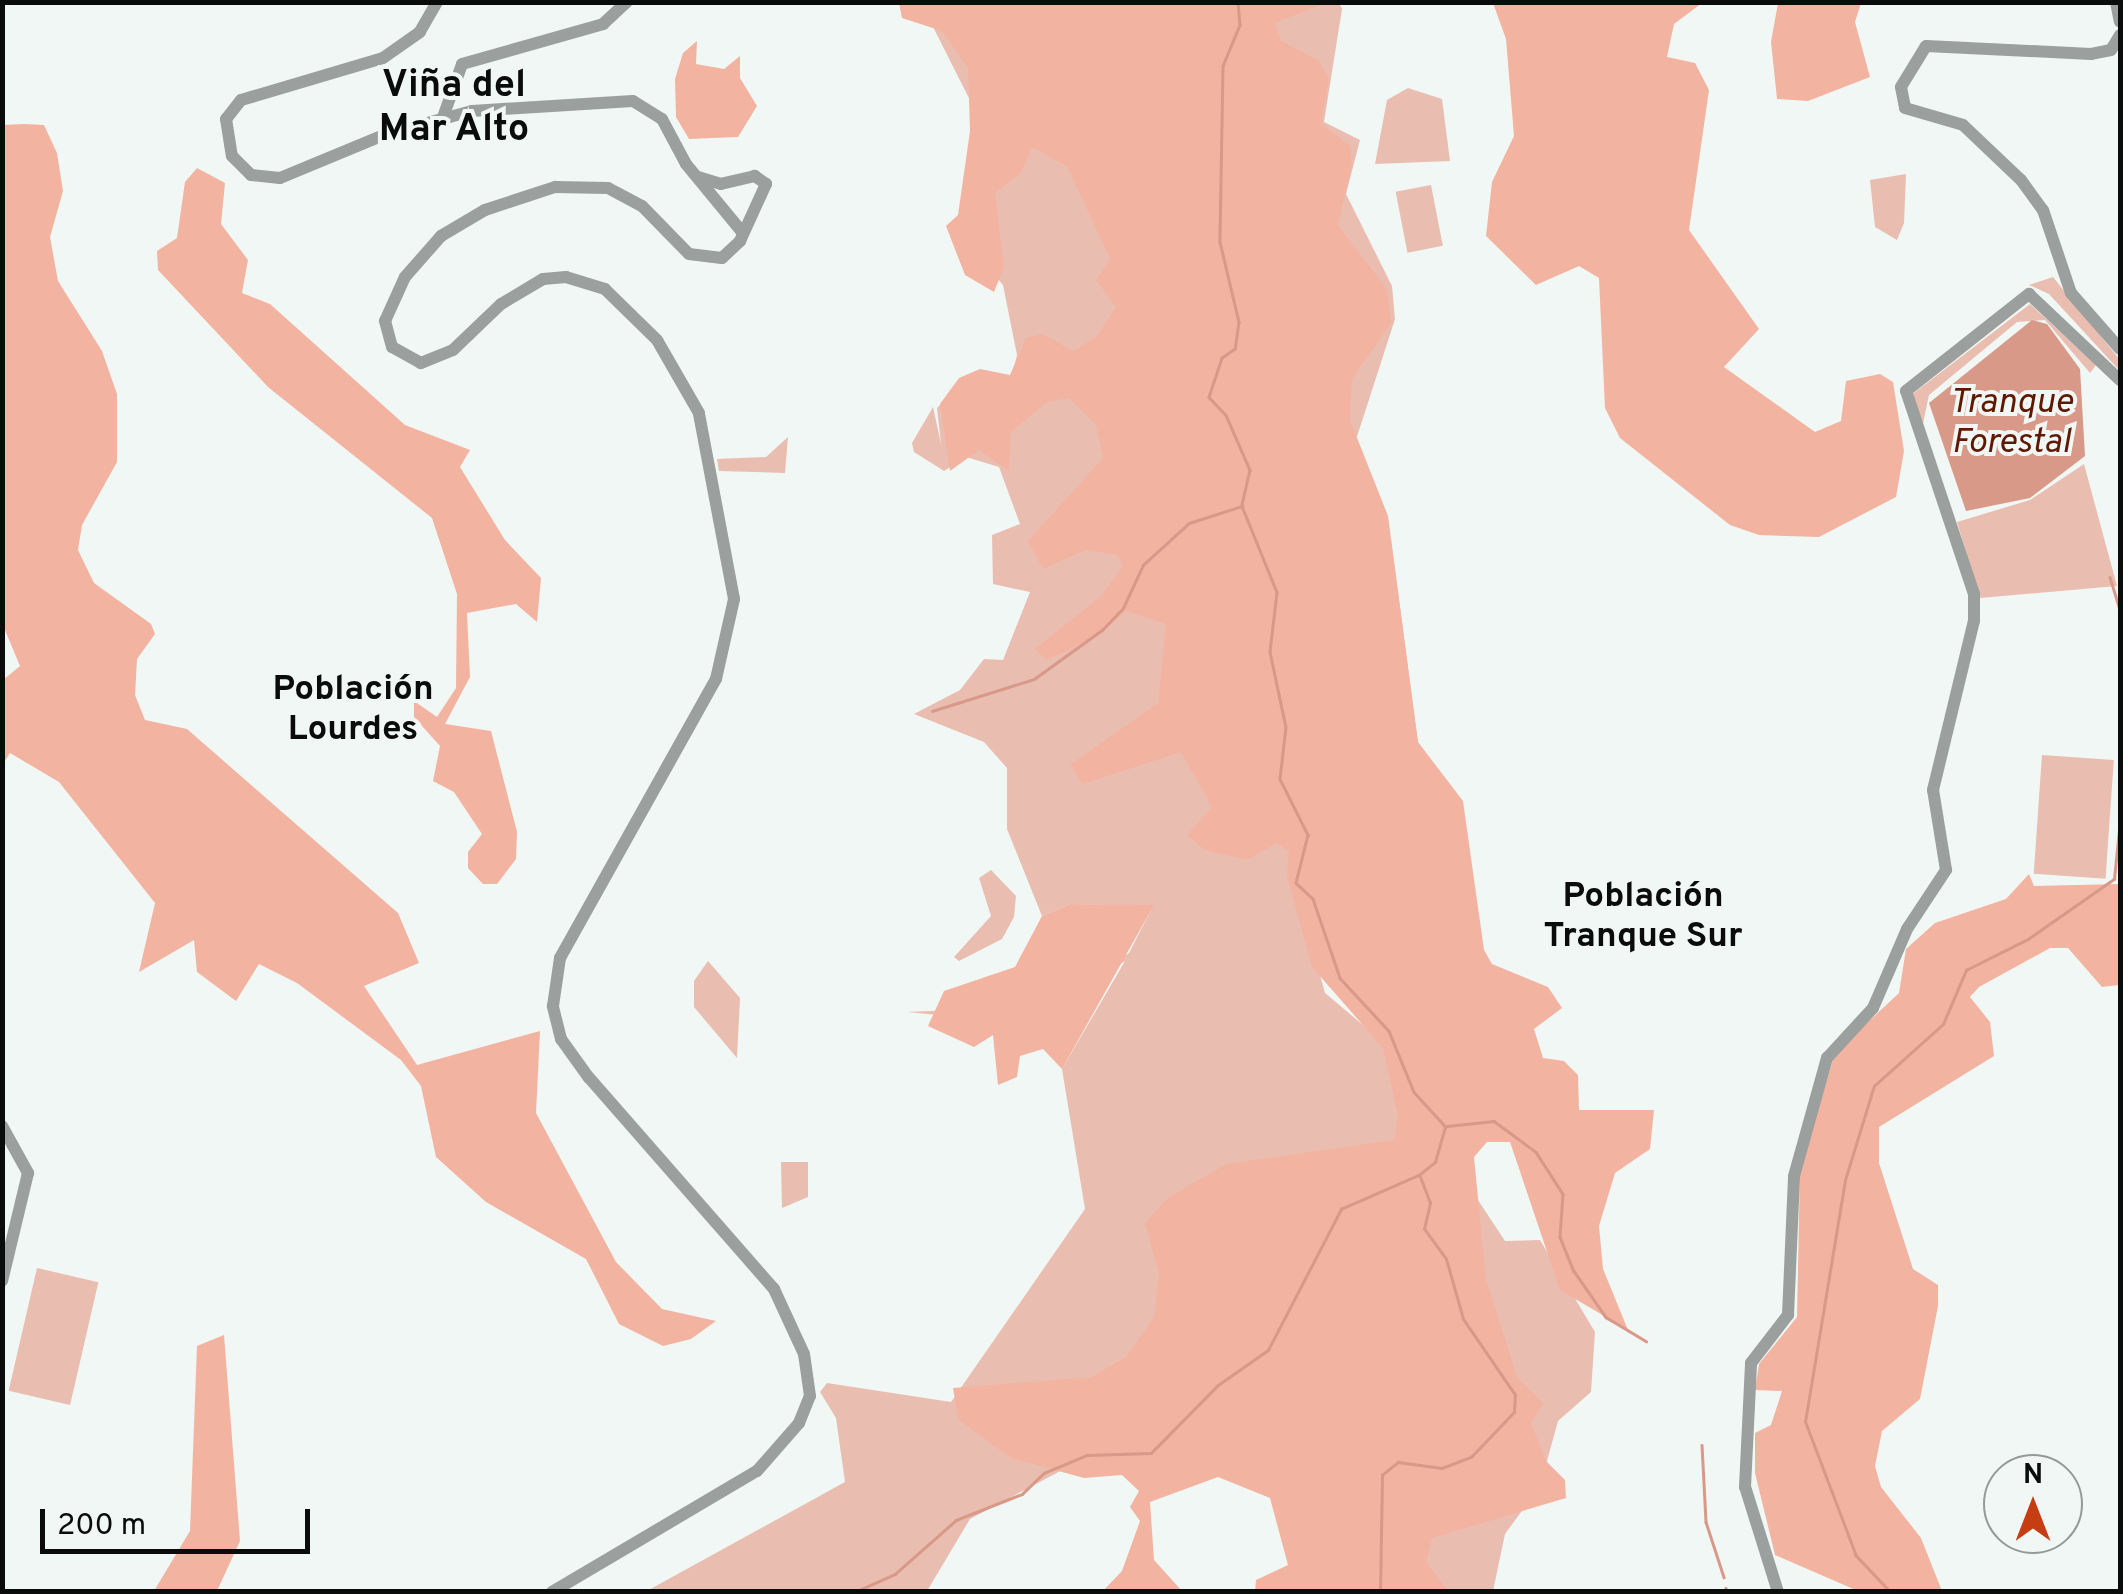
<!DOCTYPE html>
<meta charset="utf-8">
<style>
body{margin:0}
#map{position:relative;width:2123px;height:1594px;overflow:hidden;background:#f1f7f4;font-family:Overpass,sans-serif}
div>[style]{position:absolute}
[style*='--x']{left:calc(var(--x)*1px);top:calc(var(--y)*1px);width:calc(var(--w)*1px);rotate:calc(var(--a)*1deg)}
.green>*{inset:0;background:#eabdb1;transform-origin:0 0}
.forest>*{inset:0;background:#f3b3a1}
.water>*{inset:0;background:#d89988}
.stream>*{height:2.5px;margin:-1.25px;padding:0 1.25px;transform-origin:1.25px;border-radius:1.25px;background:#d89988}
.secondary>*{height:12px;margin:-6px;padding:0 6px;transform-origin:6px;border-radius:6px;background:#9b9f9d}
span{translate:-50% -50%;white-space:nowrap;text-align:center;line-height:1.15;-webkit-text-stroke:8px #f1f7f4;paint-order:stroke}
.water-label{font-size:35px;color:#611802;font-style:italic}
.neighbourhood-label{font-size:35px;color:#0a0c0b;font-weight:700}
.quarter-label{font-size:38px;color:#0a0c0b;font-weight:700}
.frame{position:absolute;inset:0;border:5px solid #0a0c0b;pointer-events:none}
.north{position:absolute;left:1983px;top:1454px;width:100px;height:100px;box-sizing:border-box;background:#f1f7f4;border:2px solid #959997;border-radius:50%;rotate:0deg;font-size:28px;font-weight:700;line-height:40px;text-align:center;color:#0a0c0b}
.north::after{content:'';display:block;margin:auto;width:35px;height:45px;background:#c63d13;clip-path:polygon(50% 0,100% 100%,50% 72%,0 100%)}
.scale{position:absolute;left:40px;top:1509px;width:270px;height:45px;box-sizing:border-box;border:5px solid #0a0c0b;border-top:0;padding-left:12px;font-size:30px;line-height:35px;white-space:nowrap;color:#0a0c0b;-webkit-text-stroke:8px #f1f7f4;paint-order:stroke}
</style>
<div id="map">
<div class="green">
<div style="clip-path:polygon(evenodd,921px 3px,1339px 3px,1342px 9px,1324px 122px,1360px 140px,1346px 194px,1392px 286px,1395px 319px,1353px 449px,1391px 540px,1418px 743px,1289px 725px,1289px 790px,1311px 835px,1299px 882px,1314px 893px,1346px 979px,1394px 1031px,1432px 1116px,1447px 1124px,1472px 1119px,1500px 1121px,1538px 1152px,1563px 1188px,1560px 1230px,1581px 1280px,1609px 1318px,1648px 1341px,1605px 1319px,1582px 1288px,1559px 1239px,1560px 1191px,1535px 1155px,1497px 1124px,1448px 1128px,1437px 1165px,1423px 1176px,1433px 1203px,1427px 1228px,1447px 1253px,1451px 1200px,1474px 1194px,1505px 1241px,1540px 1240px,1595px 1332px,1591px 1392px,1558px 1421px,1540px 1486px,1505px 1534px,1493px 1591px,1347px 1591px,1355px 1543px,1390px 1460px,1388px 1394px,1411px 1370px,1438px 1365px,1471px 1334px,1447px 1267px,1421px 1231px,1427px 1205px,1417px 1179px,1333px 1222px,1317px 1273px,1272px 1350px,1207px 1396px,1154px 1453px,1146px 1505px,1149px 1455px,1087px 1457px,970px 1519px,927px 1591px,645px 1592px,845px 1482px,836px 1418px,820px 1392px,827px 1383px,951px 1402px,1085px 1209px,1062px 1069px,1125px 961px,1083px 989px,1008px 1011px,948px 1016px,907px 1012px,1003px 1008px,1079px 987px,1129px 953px,1153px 906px,1070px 904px,1042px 916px,1007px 829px,1007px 768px,984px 742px,914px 714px,960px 690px,984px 659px,1003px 660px,1030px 592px,993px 584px,992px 535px,1020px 524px,999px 467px,966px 457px,944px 471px,914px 452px,912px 443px,933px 407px,941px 444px,937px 408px,970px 375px,1011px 379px,1017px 355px,1003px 285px,981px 259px,983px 126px,921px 3px,1310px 939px,1379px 1026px,1426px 1117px,1444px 1127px,1432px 1162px,1394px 1188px,1339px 1206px,1266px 1349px,1202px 1394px,1150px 1451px,1086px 1454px,1057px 1468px,999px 1437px,963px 1399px,1032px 1383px,1093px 1381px,1131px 1360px,1158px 1319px,1164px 1274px,1150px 1224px,1171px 1201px,1228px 1169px,1398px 1144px,1404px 1116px,1388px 1046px,1325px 993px,1310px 939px)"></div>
<div style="clip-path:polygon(1408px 88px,1442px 99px,1450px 161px,1375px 164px,1387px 100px)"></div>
<div style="clip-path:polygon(1906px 174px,1904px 223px,1897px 240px,1875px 227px,1870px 180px)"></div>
<div style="left:1431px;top:185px;width:62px;height:36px;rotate:79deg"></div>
<div style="clip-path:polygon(2053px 277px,2120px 360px,2120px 371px,2049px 294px,2029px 285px)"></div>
<div style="clip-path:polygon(2030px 304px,2096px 365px,2090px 373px,2045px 320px,2017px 322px,1929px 395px,1922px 428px,1910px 396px)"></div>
<div style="clip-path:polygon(788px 437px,785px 473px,719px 471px,717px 459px,766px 457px)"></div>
<div style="clip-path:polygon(2084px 464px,2117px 586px,1980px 598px,1957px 522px,2030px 500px)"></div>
<div style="left:2042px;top:755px;width:72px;height:119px;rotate:4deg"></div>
<div style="clip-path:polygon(991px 870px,1016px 896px,1014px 917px,1002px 939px,959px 961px,954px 957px,991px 916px,979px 878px)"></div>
<div style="clip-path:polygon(708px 961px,740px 998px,737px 1058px,694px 1007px,694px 981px)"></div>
<div style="clip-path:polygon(781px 1162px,808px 1162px,808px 1197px,782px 1208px)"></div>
<div style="left:37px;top:1268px;width:63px;height:126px;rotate:13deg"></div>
</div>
<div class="forest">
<div style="clip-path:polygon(899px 3px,1325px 3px,1275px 23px,1281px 41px,1318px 60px,1329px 79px,1321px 124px,1350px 146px,1352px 164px,1338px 225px,1387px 289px,1391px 323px,1352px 379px,1350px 420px,1388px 516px,1418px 742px,1463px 801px,1484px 950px,1492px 964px,1548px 987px,1562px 1008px,1534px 1029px,1543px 1058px,1564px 1061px,1578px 1075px,1579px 1110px,1654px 1110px,1650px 1149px,1615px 1173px,1599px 1226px,1603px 1269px,1628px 1330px,1560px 1290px,1510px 1142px,1487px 1142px,1474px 1157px,1486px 1279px,1517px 1377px,1543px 1403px,1531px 1423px,1546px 1461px,1565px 1480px,1566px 1498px,1432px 1538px,1426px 1562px,1448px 1591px,1255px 1591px,1256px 1580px,1288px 1565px,1270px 1498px,1218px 1477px,1150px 1502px,1154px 1560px,1182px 1591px,1103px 1591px,1122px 1571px,1140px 1521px,1130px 1507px,1139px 1491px,1122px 1475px,1084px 1478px,1011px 1458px,958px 1419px,953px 1388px,1092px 1377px,1127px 1356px,1154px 1317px,1159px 1274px,1145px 1223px,1168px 1198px,1226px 1164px,1394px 1140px,1398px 1116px,1383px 1048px,1312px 967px,1287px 876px,1289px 852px,1277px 843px,1247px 860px,1205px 850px,1187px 835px,1212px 807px,1181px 752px,1083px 784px,1070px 765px,1158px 703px,1166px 624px,1126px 611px,1099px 635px,1047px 660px,1035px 649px,1100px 597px,1123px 566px,1117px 555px,1085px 550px,1043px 569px,1028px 541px,1103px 458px,1096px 425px,1069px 398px,1047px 402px,1011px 432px,1009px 471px,979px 450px,950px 471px,940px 404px,959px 378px,980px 369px,1010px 375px,1026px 338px,1043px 334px,1073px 351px,1096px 337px,1116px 307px,1096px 280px,1110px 259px,1067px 166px,1032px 147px,1021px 173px,995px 193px,1004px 267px,994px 292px,965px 275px,946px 226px,958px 215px,970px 131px,968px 68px,942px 31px,902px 18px)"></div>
<div style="clip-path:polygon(1493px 3px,1702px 3px,1674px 24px,1667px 57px,1695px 63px,1709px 90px,1689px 230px,1759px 329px,1724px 367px,1815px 432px,1841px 421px,1846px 381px,1880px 374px,1893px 382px,1904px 451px,1896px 497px,1819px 537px,1759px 535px,1730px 525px,1620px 438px,1605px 408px,1599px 278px,1579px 266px,1536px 285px,1486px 236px,1492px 182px,1514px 136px,1506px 39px)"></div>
<div style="clip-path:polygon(1778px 3px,1861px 3px,1855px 22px,1870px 77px,1808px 101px,1777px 99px,1771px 42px)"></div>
<div style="clip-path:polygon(697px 41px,696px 64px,724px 69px,740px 56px,740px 78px,757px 106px,738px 137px,689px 139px,676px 117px,675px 79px,683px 53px)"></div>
<div style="clip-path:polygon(24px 124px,44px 125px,57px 153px,63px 191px,50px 237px,58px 281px,102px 351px,117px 394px,117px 462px,82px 525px,78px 550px,94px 583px,151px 624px,155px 634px,137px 659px,135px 695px,145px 720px,187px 729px,398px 913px,419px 963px,364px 986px,417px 1065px,540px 1031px,536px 1113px,616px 1262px,662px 1309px,716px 1321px,691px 1339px,663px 1346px,619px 1324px,586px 1259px,486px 1202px,436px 1157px,421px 1086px,401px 1060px,297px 983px,259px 964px,236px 1001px,197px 972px,194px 940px,139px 972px,155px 903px,59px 782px,10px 753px,3px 764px,3px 680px,20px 666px,2px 623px,2px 125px)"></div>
<div style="clip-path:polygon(197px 168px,225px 183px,221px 224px,248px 260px,242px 293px,270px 304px,405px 425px,470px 450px,460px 467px,505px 540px,541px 578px,537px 622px,516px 604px,467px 613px,470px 677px,445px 724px,491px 731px,517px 832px,516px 859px,497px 884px,483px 884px,468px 868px,468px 852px,482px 834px,454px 792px,433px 781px,440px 746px,414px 717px,414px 701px,437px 717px,456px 688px,457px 594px,432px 518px,268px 387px,158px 270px,157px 251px,177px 238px,185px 182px)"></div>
<div style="clip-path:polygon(2029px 874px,2034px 886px,2120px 884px,2119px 985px,2102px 987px,2068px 948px,2050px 948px,1979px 987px,1970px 997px,1990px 1022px,1994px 1056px,1879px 1127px,1879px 1163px,1913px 1269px,1938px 1285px,1938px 1306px,1920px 1399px,1882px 1431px,1875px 1466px,1881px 1487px,1921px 1538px,1942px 1591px,1858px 1591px,1775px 1555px,1755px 1473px,1755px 1433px,1771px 1425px,1782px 1391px,1755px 1390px,1759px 1364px,1797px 1317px,1800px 1169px,1835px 1053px,1899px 993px,1906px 949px,1935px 923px,2006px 899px)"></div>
<div style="clip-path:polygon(1070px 904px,1154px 905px,1062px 1069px,1043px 1049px,1020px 1056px,1017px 1077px,998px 1085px,993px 1035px,974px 1047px,928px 1026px,944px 991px,1015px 967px,1042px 916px)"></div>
<div style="clip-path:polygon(224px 1335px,240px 1541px,217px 1591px,154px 1591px,190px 1531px,197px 1346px)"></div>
</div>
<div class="water">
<div style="clip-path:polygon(2032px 320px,2047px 324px,2080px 369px,2085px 456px,2030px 498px,1966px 511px,1929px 403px)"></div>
</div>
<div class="stream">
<div style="--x:1238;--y:2;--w:23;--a:85"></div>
<div style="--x:1240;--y:25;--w:44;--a:112.5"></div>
<div style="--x:1223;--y:66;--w:176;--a:91"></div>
<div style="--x:1220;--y:242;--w:82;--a:76.6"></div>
<div style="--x:1239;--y:322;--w:27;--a:98"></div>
<div style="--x:1235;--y:349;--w:16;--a:145"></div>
<div style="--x:1222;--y:358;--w:41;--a:108.4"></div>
<div style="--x:1209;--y:397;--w:25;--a:47"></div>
<div style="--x:1226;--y:415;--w:60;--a:66.4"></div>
<div style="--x:1250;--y:470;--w:37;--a:103"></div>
<div style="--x:1242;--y:506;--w:93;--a:67.9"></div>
<div style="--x:1277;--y:592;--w:60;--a:96.7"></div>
<div style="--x:1270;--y:652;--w:77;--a:78"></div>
<div style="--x:1286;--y:727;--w:52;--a:96.6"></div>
<div style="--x:1280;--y:779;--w:63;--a:63.4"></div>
<div style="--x:1308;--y:835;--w:49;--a:104"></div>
<div style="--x:1296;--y:883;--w:23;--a:43"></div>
<div style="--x:1313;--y:899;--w:83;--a:71.1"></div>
<div style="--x:1340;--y:978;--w:72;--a:47.2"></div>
<div style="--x:1389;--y:1031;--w:66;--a:67.7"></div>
<div style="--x:1414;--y:1092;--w:47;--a:47.6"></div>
<div style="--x:2110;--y:577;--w:34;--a:73"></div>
<div style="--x:932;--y:711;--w:107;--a:-17.4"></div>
<div style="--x:1034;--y:679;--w:84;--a:-35.8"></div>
<div style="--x:1102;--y:630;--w:30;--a:-46"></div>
<div style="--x:1123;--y:608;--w:47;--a:-65.1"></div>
<div style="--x:1143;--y:565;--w:62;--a:-42.4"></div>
<div style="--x:1189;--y:523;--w:56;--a:-17.8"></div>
<div style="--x:1447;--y:1126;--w:47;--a:-6.1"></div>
<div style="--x:1494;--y:1121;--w:52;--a:36.4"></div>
<div style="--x:1536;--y:1152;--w:50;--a:57.3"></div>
<div style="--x:1563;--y:1194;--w:43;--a:94"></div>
<div style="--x:1560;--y:1237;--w:37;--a:68"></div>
<div style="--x:1574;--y:1271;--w:56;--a:55.2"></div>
<div style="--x:1606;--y:1317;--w:47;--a:31"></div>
<div style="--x:1702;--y:1445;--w:77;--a:87"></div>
<div style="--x:1706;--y:1522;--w:58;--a:71.9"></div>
<div style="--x:1726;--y:1588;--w:4;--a:90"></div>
<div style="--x:855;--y:1592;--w:44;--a:-24.2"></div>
<div style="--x:895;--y:1574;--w:81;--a:-41.5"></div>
<div style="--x:956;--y:1520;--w:71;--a:-21.5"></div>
<div style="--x:1022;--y:1494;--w:30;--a:-44"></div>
<div style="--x:1044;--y:1473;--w:47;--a:-22.7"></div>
<div style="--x:1087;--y:1455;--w:64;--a:-1.8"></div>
<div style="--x:1151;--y:1453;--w:95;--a:-45.4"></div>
<div style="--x:1218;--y:1385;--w:61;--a:-35"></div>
<div style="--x:1268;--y:1350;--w:159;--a:-62.6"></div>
<div style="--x:1341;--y:1209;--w:85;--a:-23.6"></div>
<div style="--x:1419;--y:1175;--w:21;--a:-39"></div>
<div style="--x:1435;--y:1162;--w:35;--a:-74"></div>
<div style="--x:1380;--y:1592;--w:117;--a:-89"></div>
<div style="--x:1382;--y:1475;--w:21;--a:-39"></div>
<div style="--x:1398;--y:1462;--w:44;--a:7.8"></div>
<div style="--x:1442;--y:1468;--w:31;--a:-21"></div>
<div style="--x:1471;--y:1457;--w:62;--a:-46.3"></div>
<div style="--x:1514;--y:1412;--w:17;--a:-87"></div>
<div style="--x:1515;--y:1395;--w:92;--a:-124.4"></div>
<div style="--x:1463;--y:1319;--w:62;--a:-105.8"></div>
<div style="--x:1446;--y:1259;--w:37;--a:-126"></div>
<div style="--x:1424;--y:1229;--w:27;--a:-77"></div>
<div style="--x:1430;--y:1203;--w:28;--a:-111"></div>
<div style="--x:1890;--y:1592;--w:50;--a:-133.4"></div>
<div style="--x:1856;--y:1556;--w:143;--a:-110.8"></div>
<div style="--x:1805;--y:1422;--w:245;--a:-80.6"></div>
<div style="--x:1845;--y:1180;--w:98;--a:-72.9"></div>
<div style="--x:1874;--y:1086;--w:93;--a:-41.9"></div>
<div style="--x:1943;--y:1024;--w:59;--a:-66.9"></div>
<div style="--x:1966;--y:970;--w:69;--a:-26.6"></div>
<div style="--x:2028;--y:939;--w:105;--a:-34.9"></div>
<div style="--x:2114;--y:879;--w:59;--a:-84.2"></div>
</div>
<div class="secondary">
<div style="--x:437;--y:2;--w:34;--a:120"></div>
<div style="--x:420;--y:32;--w:45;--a:144.9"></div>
<div style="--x:383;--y:58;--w:148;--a:163.5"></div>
<div style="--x:241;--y:100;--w:24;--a:128"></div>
<div style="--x:226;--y:119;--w:37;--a:81"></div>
<div style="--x:232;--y:156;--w:27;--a:45"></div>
<div style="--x:251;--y:175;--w:29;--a:6"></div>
<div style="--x:280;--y:178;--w:115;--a:-22.5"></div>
<div style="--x:386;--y:134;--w:89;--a:-15"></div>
<div style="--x:472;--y:111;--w:161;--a:-3.6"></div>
<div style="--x:633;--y:101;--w:34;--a:32"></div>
<div style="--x:662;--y:119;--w:51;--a:61.9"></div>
<div style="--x:686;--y:164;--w:88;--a:50.5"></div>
<div style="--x:2116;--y:2;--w:20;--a:79"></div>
<div style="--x:2120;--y:35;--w:17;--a:121"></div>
<div style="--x:2111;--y:50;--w:20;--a:169"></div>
<div style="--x:2091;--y:54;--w:165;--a:-177.2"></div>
<div style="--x:1926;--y:46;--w:48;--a:121.4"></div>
<div style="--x:1901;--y:87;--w:21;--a:79"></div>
<div style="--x:1905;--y:108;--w:60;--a:16.3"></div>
<div style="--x:1963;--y:125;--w:80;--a:43.5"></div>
<div style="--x:2021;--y:180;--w:37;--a:54"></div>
<div style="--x:2043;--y:210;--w:88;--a:71.4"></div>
<div style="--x:2071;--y:293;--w:74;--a:48.8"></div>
<div style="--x:442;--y:120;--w:59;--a:-70.3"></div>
<div style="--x:462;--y:64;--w:147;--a:-15.8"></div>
<div style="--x:603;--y:24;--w:33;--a:-43"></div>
<div style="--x:2;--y:1126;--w:54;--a:61"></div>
<div style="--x:28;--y:1173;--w:111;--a:103.5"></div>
<div style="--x:552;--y:1592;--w:238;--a:-30.6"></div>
<div style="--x:757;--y:1471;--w:64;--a:-48.8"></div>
<div style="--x:799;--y:1423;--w:29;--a:-68"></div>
<div style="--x:810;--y:1396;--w:42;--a:-98.1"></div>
<div style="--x:804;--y:1354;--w:72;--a:-114.8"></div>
<div style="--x:774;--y:1289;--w:281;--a:-131.2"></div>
<div style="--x:589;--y:1078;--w:48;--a:-125.7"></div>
<div style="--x:561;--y:1039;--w:34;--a:-104"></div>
<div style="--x:553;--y:1006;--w:49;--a:-81.7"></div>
<div style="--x:560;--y:958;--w:320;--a:-60.8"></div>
<div style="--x:716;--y:679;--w:82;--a:-77.3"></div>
<div style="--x:734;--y:599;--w:189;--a:-100.7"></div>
<div style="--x:699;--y:413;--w:84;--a:-119.9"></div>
<div style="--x:657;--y:340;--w:73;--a:-135.6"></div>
<div style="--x:605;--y:289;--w:41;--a:-162.9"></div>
<div style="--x:566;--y:277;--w:23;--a:175"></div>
<div style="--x:543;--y:279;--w:49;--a:149.2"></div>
<div style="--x:501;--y:304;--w:66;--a:136.2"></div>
<div style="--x:453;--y:350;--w:35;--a:158"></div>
<div style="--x:421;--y:363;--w:33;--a:-151"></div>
<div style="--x:392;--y:347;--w:27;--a:-105"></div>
<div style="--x:385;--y:321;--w:48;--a:-65.6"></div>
<div style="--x:405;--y:277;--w:55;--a:-48.7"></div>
<div style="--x:441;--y:236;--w:51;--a:-30.6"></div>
<div style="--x:485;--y:210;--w:74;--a:-18.2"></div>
<div style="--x:555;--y:187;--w:53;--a:1.1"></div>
<div style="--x:608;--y:188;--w:38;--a:28"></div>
<div style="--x:642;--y:206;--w:67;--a:45.6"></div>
<div style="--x:689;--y:254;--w:33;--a:7"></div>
<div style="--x:722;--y:258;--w:25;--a:-43"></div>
<div style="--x:740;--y:241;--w:63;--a:-65.5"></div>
<div style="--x:766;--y:184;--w:14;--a:-144"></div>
<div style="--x:755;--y:176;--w:35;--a:167"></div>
<div style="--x:721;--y:184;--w:24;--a:-163"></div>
<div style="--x:1778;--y:1592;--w:110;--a:-107.4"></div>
<div style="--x:1745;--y:1487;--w:124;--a:-87.2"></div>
<div style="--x:1751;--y:1363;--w:61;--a:-52.4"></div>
<div style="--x:1788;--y:1315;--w:139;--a:-87.5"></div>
<div style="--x:1794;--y:1176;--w:123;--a:-74.4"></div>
<div style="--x:1827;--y:1058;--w:68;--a:-47.4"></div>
<div style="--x:1873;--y:1008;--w:86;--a:-66.7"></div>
<div style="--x:1907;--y:929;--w:71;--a:-56.5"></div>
<div style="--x:1946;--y:870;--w:81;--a:-99.2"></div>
<div style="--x:1933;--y:790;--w:174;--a:-76.4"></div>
<div style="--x:1974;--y:621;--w:27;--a:-90"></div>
<div style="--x:1974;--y:594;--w:214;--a:-108.5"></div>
<div style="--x:1906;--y:391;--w:157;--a:-38.3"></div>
<div style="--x:2029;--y:294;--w:125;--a:43.4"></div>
</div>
<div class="water-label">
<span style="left:2011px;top:423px">Tranque<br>Forestal</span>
</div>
<div class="neighbourhood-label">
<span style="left:353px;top:710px">Población<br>Lourdes</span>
<span style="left:1643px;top:917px">Población<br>Tranque Sur</span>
</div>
<div class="quarter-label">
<span style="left:454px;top:109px">Viña del<br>Mar Alto</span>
</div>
<div class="frame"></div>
<div class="north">N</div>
<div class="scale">200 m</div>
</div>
